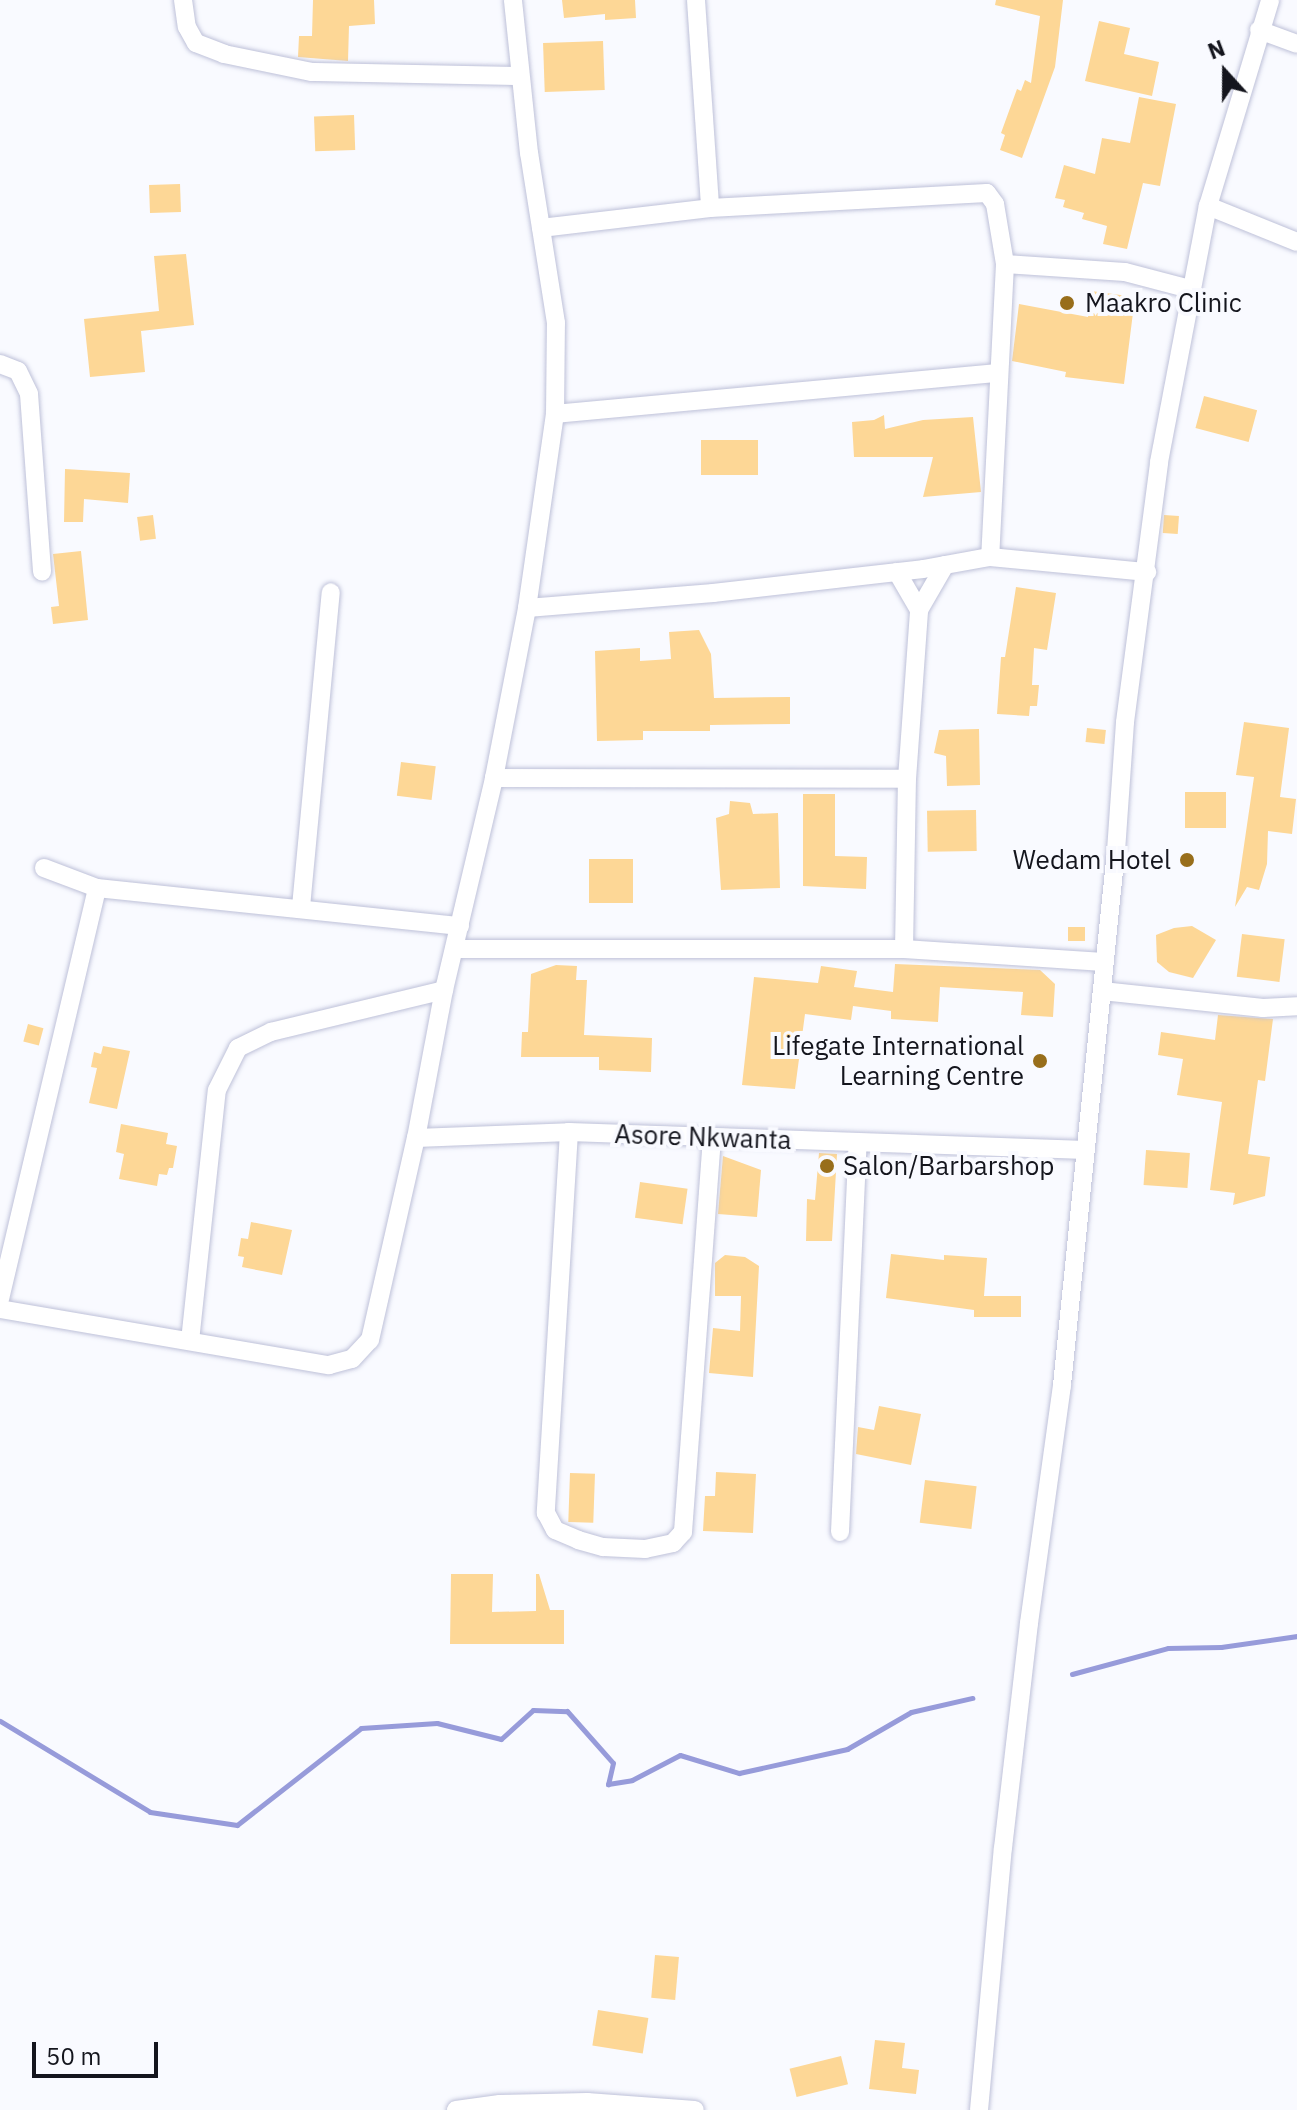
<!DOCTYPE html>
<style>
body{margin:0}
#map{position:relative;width:1297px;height:2110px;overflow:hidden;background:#f9faff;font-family:"IBM Plex Sans",sans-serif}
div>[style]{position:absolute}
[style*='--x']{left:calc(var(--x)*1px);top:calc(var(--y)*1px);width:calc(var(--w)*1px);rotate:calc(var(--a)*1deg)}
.stream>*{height:5px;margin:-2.5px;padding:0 2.5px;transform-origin:2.5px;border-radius:2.5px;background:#979bda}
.building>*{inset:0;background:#fdd796;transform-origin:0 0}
.roads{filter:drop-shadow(0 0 2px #bec1d9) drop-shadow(0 0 2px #bec1d9)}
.minor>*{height:18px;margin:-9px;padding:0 9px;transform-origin:9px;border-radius:9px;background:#fff}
.dots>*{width:22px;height:22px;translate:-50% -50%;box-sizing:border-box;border:4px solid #f9faff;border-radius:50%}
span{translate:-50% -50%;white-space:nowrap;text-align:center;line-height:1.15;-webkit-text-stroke:8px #f9faff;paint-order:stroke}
.poi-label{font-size:26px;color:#14151d}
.left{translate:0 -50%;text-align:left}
.right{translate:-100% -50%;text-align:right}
.street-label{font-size:26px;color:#14151d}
.north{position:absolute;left:1185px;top:32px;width:80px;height:80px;-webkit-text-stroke:6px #f9faff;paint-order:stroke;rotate:339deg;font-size:22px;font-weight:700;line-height:32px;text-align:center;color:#14151d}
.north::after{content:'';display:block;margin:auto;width:28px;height:36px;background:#14151d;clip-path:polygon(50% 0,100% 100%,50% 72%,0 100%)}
.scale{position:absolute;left:32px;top:2042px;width:126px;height:36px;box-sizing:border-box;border:4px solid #14151d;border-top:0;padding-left:10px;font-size:24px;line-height:28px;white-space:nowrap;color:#14151d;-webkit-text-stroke:6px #f9faff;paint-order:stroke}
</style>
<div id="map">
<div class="stream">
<div style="--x:1072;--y:1674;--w:99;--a:-15.2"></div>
<div style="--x:1168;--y:1648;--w:53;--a:-1.1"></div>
<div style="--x:1221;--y:1647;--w:77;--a:-8.2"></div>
<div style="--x:0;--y:1721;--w:175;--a:31.2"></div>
<div style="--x:150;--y:1812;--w:88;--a:8.5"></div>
<div style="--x:237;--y:1825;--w:157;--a:-38"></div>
<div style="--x:361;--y:1728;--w:76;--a:-3.8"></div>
<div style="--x:437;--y:1723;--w:66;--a:14"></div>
<div style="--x:501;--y:1739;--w:43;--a:-42.2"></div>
<div style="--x:533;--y:1710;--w:34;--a:2"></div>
<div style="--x:567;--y:1711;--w:69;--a:48.5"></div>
<div style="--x:613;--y:1763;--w:22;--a:103"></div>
<div style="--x:608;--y:1784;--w:24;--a:-9"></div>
<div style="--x:632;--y:1780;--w:54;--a:-27.5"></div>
<div style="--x:680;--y:1755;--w:62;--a:17"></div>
<div style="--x:739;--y:1773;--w:111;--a:-12.5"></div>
<div style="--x:847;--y:1749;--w:74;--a:-30"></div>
<div style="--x:911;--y:1712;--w:63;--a:-12.9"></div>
</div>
<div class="building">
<div style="clip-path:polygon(313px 0,374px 0,375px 24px,349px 26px,348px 61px,298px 57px,299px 36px,312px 36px)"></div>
<div style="clip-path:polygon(562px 0,635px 0,636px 18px,605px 20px,605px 14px,564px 18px)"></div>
<div style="clip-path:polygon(996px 0,1063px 0,1055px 67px,1022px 158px,1000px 150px,1005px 135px,1001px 133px,1017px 89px,1021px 91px,1025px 80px,1031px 83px,1040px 16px,995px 5px)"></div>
<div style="clip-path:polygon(1099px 21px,1130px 28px,1124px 54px,1159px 62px,1152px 96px,1085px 81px)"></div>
<div style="left:603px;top:41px;width:49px;height:60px;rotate:88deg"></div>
<div style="clip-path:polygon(1139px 97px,1176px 104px,1160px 186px,1143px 183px,1127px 249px,1103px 244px,1107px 226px,1082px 219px,1084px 213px,1063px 207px,1065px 200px,1055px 198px,1064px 165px,1095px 174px,1102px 138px,1130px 143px)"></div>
<div style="left:354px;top:115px;width:35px;height:40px;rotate:88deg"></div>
<div style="left:180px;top:184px;width:28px;height:31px;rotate:88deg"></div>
<div style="clip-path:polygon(186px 254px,194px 325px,141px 331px,145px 372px,90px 377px,84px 319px,159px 311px,154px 256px)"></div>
<div style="clip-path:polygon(1091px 291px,1135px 297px,1124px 384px,1065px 377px,1066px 372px,1012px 361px,1019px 304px,1088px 317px)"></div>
<div style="left:1204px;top:396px;width:55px;height:33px;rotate:15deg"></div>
<div style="clip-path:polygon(884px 415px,885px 429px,923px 420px,973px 417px,981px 492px,923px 497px,933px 457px,854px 457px,852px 422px,874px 420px)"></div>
<div style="left:758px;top:440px;width:35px;height:57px;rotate:90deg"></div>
<div style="clip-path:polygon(65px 469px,130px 473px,128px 503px,84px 499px,83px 522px,64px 522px)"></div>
<div style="left:153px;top:515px;width:24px;height:16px;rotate:83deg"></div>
<div style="left:1164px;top:515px;width:15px;height:18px;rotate:4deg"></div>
<div style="clip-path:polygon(81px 551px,88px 620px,53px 624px,51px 607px,59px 606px,53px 554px)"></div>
<div style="clip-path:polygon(1016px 587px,1056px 593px,1047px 650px,1034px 648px,1032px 685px,1039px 685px,1037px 706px,1030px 706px,1029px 716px,997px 714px,1001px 657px,1005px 657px)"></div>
<div style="clip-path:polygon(699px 630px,711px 654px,714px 698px,790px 697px,790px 724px,710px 725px,710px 731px,643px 731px,643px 740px,597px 741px,595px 651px,640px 648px,640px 661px,671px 659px,669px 632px)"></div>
<div style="clip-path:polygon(1244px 722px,1289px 728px,1280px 797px,1296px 799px,1292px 834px,1268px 831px,1267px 864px,1259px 890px,1247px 887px,1235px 907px,1254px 777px,1236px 775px)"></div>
<div style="left:1087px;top:728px;width:19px;height:14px;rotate:6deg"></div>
<div style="clip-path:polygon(979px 729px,980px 785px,947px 786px,946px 756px,934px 753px,939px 730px)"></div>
<div style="left:401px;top:762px;width:35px;height:34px;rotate:7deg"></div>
<div style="left:1185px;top:792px;width:41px;height:36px"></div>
<div style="clip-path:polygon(803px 794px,835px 794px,835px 856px,867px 857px,866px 889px,803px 886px)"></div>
<div style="clip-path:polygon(730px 801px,750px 803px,753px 814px,778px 813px,780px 888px,721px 890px,716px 818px,729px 814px)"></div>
<div style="left:976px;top:810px;width:41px;height:49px;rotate:89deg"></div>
<div style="left:589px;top:859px;width:44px;height:44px"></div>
<div style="clip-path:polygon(1192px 926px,1216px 940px,1193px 978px,1169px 972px,1157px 962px,1156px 935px,1174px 928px)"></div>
<div style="left:1085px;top:927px;width:14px;height:17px;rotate:90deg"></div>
<div style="left:1242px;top:934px;width:43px;height:43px;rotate:7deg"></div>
<div style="clip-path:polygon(895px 964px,1040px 970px,1055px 984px,1053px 1017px,1021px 1015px,1023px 992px,940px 987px,938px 1022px,891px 1019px,891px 1011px,853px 1006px,851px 1020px,805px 1014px,795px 1089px,742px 1085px,754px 977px,818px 983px,821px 966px,857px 971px,854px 987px,893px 992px)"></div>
<div style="clip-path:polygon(556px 965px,577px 966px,576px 980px,587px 980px,584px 1035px,652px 1038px,651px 1072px,599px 1070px,599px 1057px,521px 1057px,522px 1032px,528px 1032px,531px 974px)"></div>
<div style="clip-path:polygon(1218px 1015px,1273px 1019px,1265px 1081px,1258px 1080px,1248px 1154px,1270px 1157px,1265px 1196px,1233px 1205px,1235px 1193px,1210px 1190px,1222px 1102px,1177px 1095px,1183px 1059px,1158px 1055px,1161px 1032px,1215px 1040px)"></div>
<div style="left:28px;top:1024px;width:16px;height:18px;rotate:15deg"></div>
<div style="clip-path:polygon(103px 1046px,130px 1051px,117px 1109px,89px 1103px,97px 1068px,91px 1067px,94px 1052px,101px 1054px)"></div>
<div style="clip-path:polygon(121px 1124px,168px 1133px,166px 1144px,177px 1146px,173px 1168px,169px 1168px,167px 1175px,159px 1174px,157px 1186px,119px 1179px,124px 1154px,116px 1152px)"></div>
<div style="left:1146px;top:1150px;width:44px;height:35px;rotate:4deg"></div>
<div style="clip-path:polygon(819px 1153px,837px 1154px,832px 1241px,806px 1241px,807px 1199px,815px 1200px)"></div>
<div style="clip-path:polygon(723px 1156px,761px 1170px,757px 1217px,718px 1214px)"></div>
<div style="left:640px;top:1182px;width:48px;height:36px;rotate:8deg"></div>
<div style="clip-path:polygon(251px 1222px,292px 1230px,282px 1275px,242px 1267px,244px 1257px,238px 1256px,241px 1238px,248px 1239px)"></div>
<div style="clip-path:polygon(891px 1254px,944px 1260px,944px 1255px,987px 1258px,984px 1296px,1021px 1296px,1021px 1317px,974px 1317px,974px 1310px,886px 1298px)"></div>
<div style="clip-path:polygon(725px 1255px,745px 1257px,759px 1266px,753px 1377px,709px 1373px,713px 1328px,740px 1331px,741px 1296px,715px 1296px,715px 1263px)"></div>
<div style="clip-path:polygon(879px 1406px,921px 1414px,911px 1465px,856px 1454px,858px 1427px,874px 1430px)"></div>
<div style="clip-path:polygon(716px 1472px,756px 1474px,753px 1533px,703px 1531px,705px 1496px,715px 1496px)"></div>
<div style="left:570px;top:1473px;width:25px;height:49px;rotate:2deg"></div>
<div style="left:925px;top:1480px;width:52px;height:43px;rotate:7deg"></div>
<div style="clip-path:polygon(451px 1574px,493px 1574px,492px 1612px,536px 1611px,536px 1574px,539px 1574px,550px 1610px,564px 1610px,564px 1644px,450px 1644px)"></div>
<div style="left:655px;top:1955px;width:24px;height:43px;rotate:5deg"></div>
<div style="left:598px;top:2010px;width:51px;height:36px;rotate:9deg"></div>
<div style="clip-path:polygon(875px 2040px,905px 2043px,902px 2068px,919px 2070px,916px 2094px,869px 2089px)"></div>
<div style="left:841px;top:2056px;width:29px;height:53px;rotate:76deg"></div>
</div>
<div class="roads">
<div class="minor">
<div style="--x:183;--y:0;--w:27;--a:82"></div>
<div style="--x:187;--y:27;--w:18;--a:61"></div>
<div style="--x:196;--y:43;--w:30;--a:21"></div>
<div style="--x:224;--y:54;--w:90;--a:11.6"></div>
<div style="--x:312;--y:72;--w:207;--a:1.1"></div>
<div style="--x:696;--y:0;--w:208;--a:86.1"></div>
<div style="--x:1259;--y:30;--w:40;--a:20.2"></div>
<div style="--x:1208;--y:206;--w:96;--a:22"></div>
<div style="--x:541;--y:228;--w:170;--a:-6.7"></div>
<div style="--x:710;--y:208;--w:277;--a:-3.1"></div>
<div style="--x:987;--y:193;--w:14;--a:54"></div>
<div style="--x:995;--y:204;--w:61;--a:80.5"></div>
<div style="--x:1005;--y:264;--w:293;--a:92.9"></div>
<div style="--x:1005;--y:264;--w:120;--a:3.8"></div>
<div style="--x:1125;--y:272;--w:67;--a:14.7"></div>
<div style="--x:0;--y:364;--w:19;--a:21"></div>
<div style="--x:18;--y:371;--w:25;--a:64"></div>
<div style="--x:29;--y:394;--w:178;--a:85.8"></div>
<div style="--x:555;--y:414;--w:444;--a:-5.3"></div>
<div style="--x:897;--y:572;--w:44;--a:59.9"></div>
<div style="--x:527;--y:608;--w:187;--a:-4.6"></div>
<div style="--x:713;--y:593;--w:211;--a:-6.5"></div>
<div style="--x:923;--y:569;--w:68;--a:-10.2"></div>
<div style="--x:990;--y:557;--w:158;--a:5.5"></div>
<div style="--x:494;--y:778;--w:413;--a:0.1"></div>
<div style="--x:44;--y:868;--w:57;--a:20.7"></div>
<div style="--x:97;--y:888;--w:365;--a:6"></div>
<div style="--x:301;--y:907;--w:316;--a:-84.6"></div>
<div style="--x:454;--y:949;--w:450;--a:0"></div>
<div style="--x:904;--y:949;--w:200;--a:3.7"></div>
<div style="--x:904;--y:949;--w:170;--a:-89"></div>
<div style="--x:907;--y:779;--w:169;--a:-85.9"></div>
<div style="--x:919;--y:610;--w:52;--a:-60"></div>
<div style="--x:1102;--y:991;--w:162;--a:6"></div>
<div style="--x:1263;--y:1008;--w:34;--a:-3"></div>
<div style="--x:569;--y:1132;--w:382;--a:93.5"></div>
<div style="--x:546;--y:1513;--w:19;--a:62"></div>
<div style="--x:555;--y:1530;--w:25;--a:23"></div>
<div style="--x:578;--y:1540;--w:26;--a:16"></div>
<div style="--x:603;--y:1547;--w:42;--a:2.7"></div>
<div style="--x:645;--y:1549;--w:29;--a:-12"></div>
<div style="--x:673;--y:1543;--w:15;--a:-48"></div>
<div style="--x:683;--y:1532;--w:396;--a:-85.8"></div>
<div style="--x:416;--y:1138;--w:153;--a:-2.2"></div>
<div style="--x:569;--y:1132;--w:517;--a:1.99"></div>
<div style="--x:0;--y:1299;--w:422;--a:-76.7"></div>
<div style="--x:0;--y:1309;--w:334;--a:9.7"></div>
<div style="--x:329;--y:1365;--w:24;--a:-15"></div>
<div style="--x:352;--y:1359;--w:26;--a:-47"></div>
<div style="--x:370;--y:1340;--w:207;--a:-77.2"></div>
<div style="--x:416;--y:1138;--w:151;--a:-79.3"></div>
<div style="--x:444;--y:990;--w:218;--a:-76.7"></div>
<div style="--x:494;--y:778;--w:173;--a:-79"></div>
<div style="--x:527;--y:608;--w:196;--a:-81.8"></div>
<div style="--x:555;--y:414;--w:91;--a:-89.4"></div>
<div style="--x:556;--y:323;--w:172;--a:-99"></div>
<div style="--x:529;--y:153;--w:154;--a:-96"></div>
<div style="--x:190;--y:1341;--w:252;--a:-83.9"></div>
<div style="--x:217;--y:1090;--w:47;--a:-63.4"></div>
<div style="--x:238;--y:1048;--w:37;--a:-26"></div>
<div style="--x:271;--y:1032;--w:178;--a:-13.6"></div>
<div style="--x:840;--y:1532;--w:389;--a:-87.4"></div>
<div style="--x:456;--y:2110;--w:44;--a:-7.8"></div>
<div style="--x:500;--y:2104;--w:87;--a:-1.3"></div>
<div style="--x:587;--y:2102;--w:108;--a:4.2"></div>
<div style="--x:979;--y:2110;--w:263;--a:-84.8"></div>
<div style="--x:1003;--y:1848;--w:226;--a:-83.4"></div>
<div style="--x:1029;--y:1623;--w:240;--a:-82.1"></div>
<div style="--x:1062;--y:1385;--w:537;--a:-84.23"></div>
<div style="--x:1116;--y:851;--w:129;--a:-86"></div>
<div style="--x:1125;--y:722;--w:262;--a:-82.5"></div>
<div style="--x:1159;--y:462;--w:261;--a:-79.2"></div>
<div style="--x:1208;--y:206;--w:215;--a:-73.2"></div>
</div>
</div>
<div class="dots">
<div style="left:1067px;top:303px;background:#986e1b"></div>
<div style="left:1187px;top:860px;background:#986e1b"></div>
<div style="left:1040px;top:1061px;background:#986e1b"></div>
<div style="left:827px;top:1166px;background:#986e1b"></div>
</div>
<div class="poi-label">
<span class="left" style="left:1085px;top:303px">Maakro Clinic</span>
<span class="right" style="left:1171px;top:860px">Wedam Hotel</span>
<span class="right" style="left:1024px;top:1061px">Lifegate International<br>Learning Centre</span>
<span class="left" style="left:843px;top:1166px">Salon/Barbarshop</span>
</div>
<div class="street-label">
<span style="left:703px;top:1137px;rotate:2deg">Asore Nkwanta</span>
</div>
<div class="north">N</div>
<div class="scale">50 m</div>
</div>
